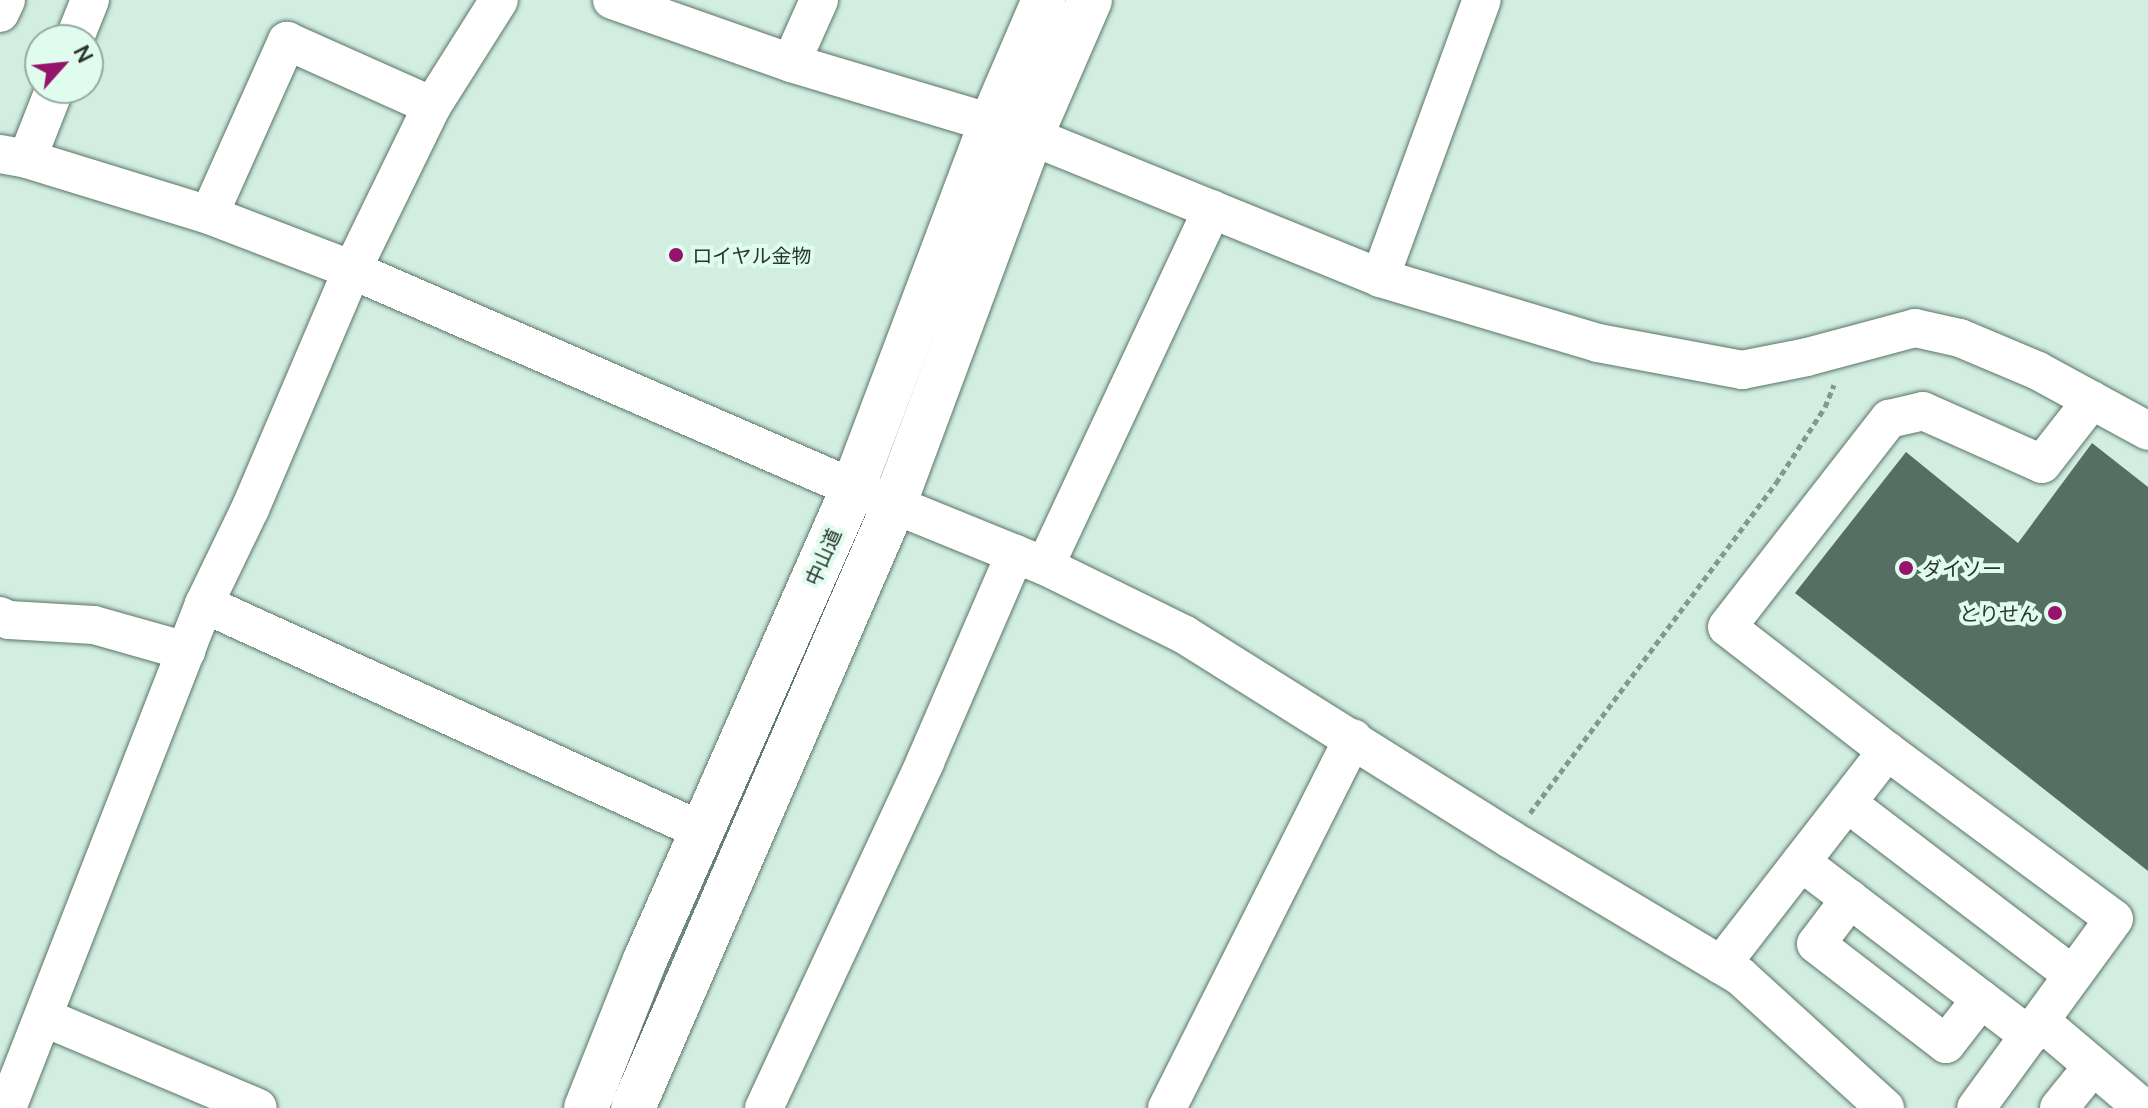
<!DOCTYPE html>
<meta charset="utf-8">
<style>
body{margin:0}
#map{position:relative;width:2148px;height:1108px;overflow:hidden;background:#d2eee1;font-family:Manrope,"Noto Sans JP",sans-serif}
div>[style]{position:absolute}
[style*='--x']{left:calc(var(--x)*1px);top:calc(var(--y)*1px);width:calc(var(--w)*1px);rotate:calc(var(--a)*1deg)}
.building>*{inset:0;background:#566f64}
.path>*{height:5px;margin-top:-2.5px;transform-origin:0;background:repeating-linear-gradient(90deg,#84988f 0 6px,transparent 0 10px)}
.roads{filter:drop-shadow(0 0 2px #5b7469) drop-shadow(0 0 2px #5b7469)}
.minor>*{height:38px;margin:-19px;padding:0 19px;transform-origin:19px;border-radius:19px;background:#fff}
.highway>*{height:44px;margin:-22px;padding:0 22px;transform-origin:22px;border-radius:22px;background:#fff}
.dots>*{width:22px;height:22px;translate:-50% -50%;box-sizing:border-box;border:4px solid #dffcee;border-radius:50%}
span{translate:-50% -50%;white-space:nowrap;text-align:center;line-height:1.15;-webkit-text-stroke:8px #dffcee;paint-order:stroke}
.poi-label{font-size:20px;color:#2a3530}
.left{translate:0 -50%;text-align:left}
.right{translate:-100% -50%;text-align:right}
.street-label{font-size:20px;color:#2a3530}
.north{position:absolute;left:24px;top:24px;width:80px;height:80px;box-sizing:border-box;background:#dffcee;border:2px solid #97aca2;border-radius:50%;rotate:63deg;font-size:22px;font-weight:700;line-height:32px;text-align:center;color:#2a3530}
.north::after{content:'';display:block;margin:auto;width:28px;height:36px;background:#96136b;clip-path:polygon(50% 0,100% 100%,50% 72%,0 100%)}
</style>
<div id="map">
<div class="building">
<div style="clip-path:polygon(2092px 443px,2148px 487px,2148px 871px,1795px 593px,1906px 452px,2018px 543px)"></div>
</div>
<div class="path">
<div style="--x:1530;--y:813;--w:412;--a:-53.3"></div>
<div style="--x:1776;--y:483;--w:90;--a:-57.2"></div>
<div style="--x:1825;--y:407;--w:24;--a:-68"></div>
</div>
<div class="roads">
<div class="minor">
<div style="--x:612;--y:0;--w:190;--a:19.4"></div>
<div style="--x:791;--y:63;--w:209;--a:16.7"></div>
<div style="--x:0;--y:13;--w:14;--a:-65"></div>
<div style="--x:74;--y:40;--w:43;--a:-68.2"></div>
<div style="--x:791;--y:63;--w:69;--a:-66"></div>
<div style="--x:1031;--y:136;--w:377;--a:22.1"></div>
<div style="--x:1380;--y:278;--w:227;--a:16.6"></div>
<div style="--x:1598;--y:343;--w:147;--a:10.6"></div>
<div style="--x:1742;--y:370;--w:66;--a:-11.3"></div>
<div style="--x:1807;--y:357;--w:112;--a:-15"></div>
<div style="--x:1915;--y:328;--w:46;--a:12.5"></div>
<div style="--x:1960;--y:338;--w:85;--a:22.9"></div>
<div style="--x:2038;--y:371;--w:125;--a:28.6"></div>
<div style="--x:0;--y:154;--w:27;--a:10"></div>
<div style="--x:27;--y:159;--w:190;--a:17.1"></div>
<div style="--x:209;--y:215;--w:153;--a:21"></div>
<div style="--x:352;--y:270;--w:546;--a:23.52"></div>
<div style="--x:853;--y:488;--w:207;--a:22.1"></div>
<div style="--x:1045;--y:566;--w:156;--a:26.2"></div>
<div style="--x:1185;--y:635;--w:384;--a:32.1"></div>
<div style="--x:1510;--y:839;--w:268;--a:30.8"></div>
<div style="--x:1740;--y:976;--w:196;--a:42.3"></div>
<div style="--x:27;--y:159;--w:76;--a:-68.5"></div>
<div style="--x:209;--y:215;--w:191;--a:-65.9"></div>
<div style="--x:287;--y:41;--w:159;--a:24.1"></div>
<div style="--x:1380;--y:278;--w:296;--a:-69.9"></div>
<div style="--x:1045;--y:566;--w:394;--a:-64.9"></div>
<div style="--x:204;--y:604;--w:547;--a:24.5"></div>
<div style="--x:0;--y:616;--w:10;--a:24"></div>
<div style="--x:9;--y:620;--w:85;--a:3.4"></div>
<div style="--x:94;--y:625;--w:96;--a:15.8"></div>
<div style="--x:1887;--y:751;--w:282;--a:36.5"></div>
<div style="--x:2114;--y:919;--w:234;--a:126.1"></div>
<div style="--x:1847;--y:803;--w:284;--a:37.3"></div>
<div style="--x:1801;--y:862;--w:287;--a:37.3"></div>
<div style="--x:1850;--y:899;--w:56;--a:127.1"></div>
<div style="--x:1816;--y:944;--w:164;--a:37.6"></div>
<div style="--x:1946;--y:1044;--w:57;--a:-52.1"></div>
<div style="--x:1721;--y:965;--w:271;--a:-52.2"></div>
<div style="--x:1887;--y:751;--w:202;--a:-142.2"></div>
<div style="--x:1727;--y:627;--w:264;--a:-52.1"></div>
<div style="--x:1889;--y:419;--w:35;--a:-13"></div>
<div style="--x:1923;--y:411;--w:130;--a:24"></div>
<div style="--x:2042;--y:464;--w:81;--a:-52"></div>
<div style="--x:43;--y:1017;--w:233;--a:22.9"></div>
<div style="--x:2040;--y:1021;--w:135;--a:40.2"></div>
<div style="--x:7;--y:1108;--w:541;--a:-68.65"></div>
<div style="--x:204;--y:604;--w:106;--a:-64.2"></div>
<div style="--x:250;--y:509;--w:260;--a:-66.9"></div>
<div style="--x:352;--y:270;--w:182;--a:-64"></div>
<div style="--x:432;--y:106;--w:125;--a:-57.7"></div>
<div style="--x:764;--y:1108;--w:382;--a:-65"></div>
<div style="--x:925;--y:762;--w:227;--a:-66.6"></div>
<div style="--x:1167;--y:1108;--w:414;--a:-63.3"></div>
<div style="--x:2059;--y:1108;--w:54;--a:-51"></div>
</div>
<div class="highway">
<div style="--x:586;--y:1108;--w:159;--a:-68.3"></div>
<div style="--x:645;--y:960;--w:516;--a:-66.22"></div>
<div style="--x:853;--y:488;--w:390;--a:-69.3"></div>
<div style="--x:991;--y:123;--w:134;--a:-66.7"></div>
<div style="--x:633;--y:1108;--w:657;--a:-66.6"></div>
<div style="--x:894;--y:505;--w:394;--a:-69.6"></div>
<div style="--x:1031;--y:136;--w:148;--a:-66.5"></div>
</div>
</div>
<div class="dots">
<div style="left:676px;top:255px;background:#96136b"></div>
<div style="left:1906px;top:568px;background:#96136b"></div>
<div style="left:2055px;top:613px;background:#96136b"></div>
</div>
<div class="poi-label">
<span class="left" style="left:692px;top:255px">ロイヤル金物</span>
<span class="left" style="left:1922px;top:568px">ダイソー</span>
<span class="right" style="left:2039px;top:613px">とりせん</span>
</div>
<div class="street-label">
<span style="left:823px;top:557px;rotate:-66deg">中山道</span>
</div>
<div class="north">N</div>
</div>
